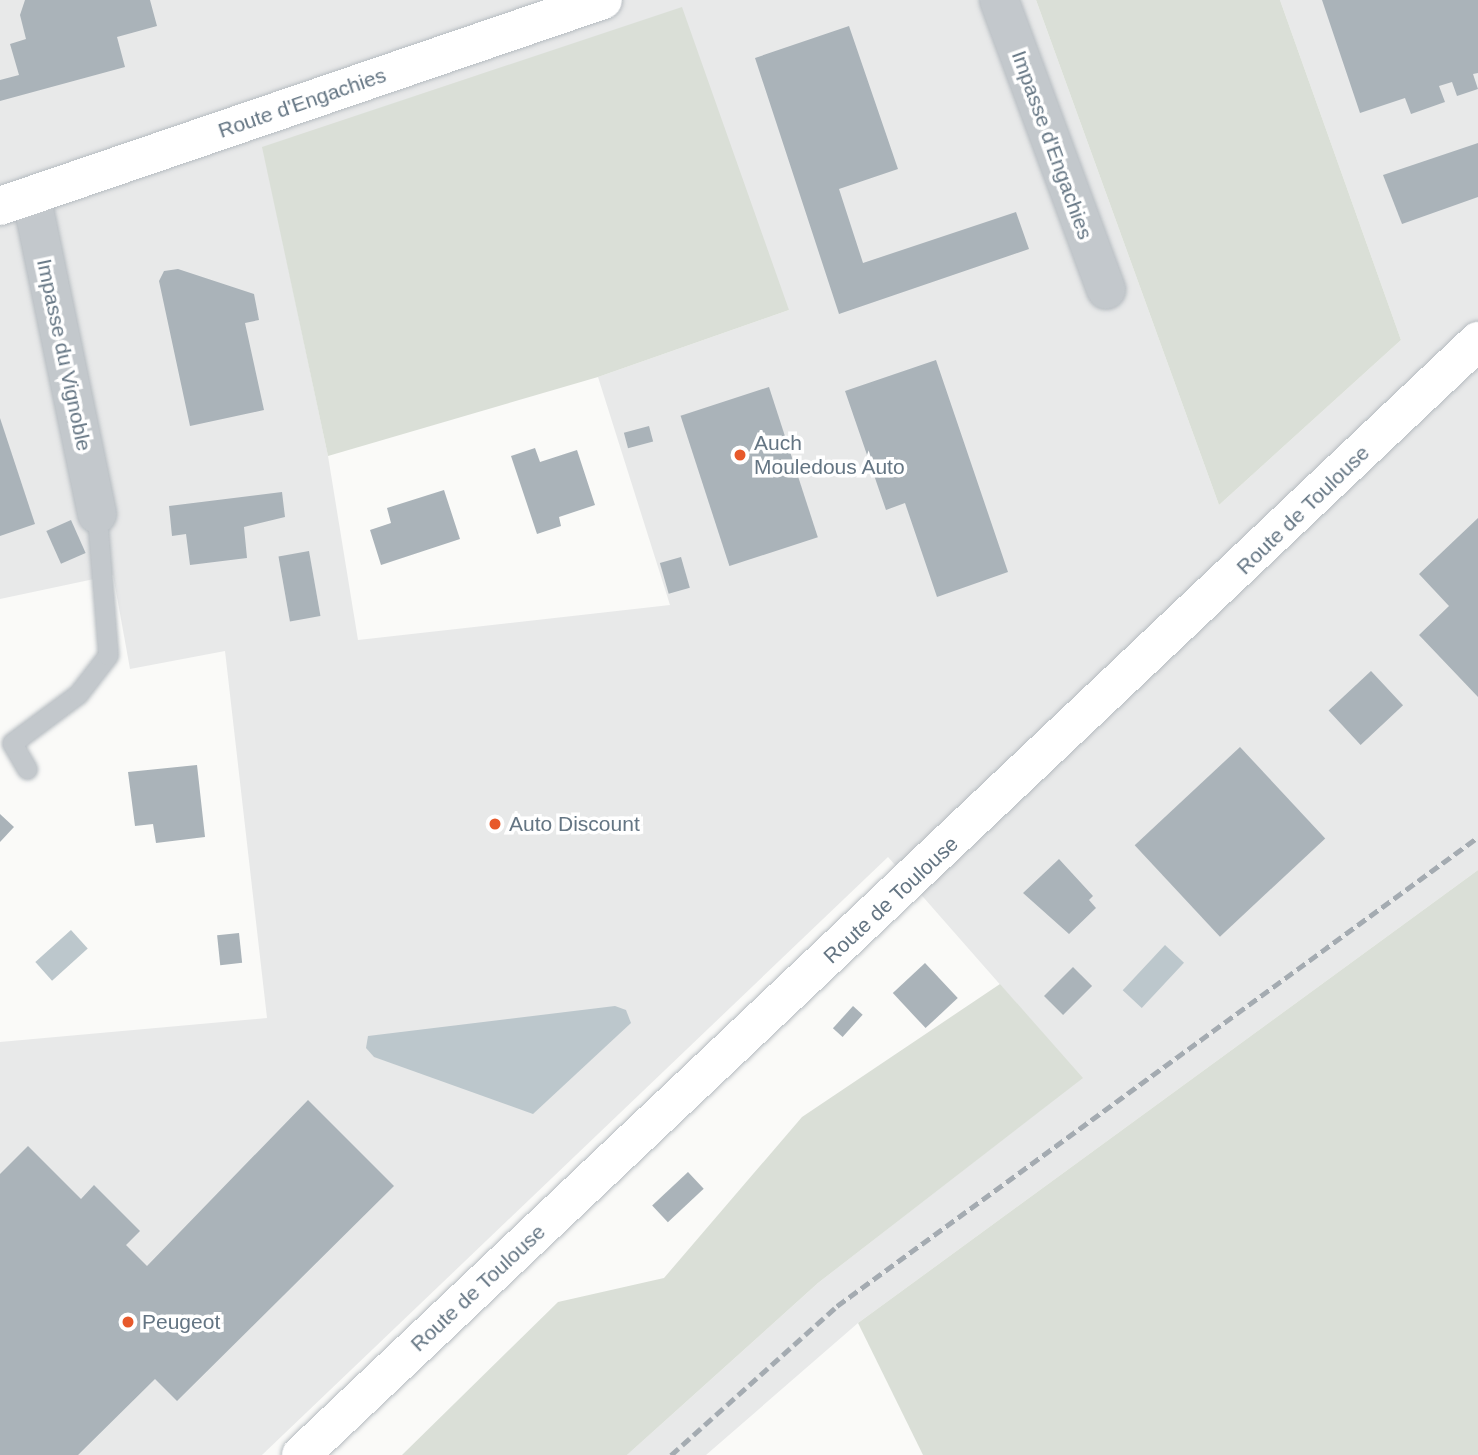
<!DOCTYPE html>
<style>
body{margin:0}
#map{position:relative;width:1478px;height:1455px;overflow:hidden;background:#fafaf8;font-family:Helvetica,sans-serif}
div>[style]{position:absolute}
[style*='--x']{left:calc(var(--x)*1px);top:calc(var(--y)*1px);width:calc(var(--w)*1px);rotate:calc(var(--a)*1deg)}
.built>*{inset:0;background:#e8e9e9}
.green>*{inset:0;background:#dadfd7}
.water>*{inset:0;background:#bcc7cc;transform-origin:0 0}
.building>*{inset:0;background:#aab3b9;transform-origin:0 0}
.roads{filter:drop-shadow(0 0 2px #b5bbc0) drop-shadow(0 0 2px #b5bbc0)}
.lane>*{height:19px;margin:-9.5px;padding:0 9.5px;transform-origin:9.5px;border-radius:9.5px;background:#c3c8cc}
.street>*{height:38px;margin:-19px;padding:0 19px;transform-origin:19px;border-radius:19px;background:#c3c8cc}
.secondary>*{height:38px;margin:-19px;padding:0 19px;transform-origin:19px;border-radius:19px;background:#fff}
.rail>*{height:5px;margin-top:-2.5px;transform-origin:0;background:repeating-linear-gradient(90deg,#a4abb1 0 10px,transparent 0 15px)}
.dots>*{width:19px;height:19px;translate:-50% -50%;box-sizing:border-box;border:4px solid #fff;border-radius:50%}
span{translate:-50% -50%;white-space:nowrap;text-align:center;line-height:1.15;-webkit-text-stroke:7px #fff;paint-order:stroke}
.street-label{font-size:21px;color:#647583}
.poi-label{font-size:21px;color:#647583}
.left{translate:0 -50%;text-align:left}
</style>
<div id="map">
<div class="built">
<div style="clip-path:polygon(evenodd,0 0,1036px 0,1219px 505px,1401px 340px,1280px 0,1478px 0,1478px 870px,858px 1323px,706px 1455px,627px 1455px,818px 1283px,1082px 1078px,888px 857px,262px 1455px,0 1455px,0 1042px,267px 1018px,225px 651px,130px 669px,113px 575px,0 599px,0 0,263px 148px,789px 310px,598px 377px,670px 605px,358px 640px,328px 456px,263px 148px)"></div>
</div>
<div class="green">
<div style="clip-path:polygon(1036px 0,1280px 0,1401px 340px,1219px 505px)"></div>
<div style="clip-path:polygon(682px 7px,789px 310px,598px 377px,328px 456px,262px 147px)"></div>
<div style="clip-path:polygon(1478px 870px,1478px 1455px,923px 1455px,858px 1323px)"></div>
<div style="clip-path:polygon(1000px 984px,1083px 1078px,818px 1283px,627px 1455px,402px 1455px,558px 1302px,664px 1278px,802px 1117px)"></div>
</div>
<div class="water">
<div style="left:71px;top:930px;width:25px;height:48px;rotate:48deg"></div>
<div style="left:1165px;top:945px;width:26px;height:62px;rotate:43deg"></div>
<div style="clip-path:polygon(615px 1006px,626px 1010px,631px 1023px,533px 1114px,374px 1057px,366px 1048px,368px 1036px)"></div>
</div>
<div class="building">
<div style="clip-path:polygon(25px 0,150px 0,157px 26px,117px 37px,125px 67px,0 101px,0 80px,19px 75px,10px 44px,26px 39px,20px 15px)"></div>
<div style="clip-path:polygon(1322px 0,1478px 0,1478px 73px,1473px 74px,1478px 89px,1457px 96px,1452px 82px,1439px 86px,1445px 102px,1411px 114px,1405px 98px,1360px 113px)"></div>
<div style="clip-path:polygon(849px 26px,898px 169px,839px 189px,863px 263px,1016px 212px,1029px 249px,839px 314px,755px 58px)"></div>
<div style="clip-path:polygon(1478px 143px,1478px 197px,1402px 224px,1383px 175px)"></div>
<div style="clip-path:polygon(178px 269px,254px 294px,259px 320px,245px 323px,264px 410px,190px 426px,159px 281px,164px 271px)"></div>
<div style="clip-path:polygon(936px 360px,1008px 572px,937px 597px,905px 503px,886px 510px,845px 391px)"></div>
<div style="left:769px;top:387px;width:158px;height:93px;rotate:72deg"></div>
<div style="clip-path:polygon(0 418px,35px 524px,0 536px)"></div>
<div style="left:649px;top:426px;width:16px;height:26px;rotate:75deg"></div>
<div style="clip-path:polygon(535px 448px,540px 462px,577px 450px,595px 505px,559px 517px,561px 526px,537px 534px,511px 456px)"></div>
<div style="clip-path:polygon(444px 490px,460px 539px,381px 565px,370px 530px,391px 523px,387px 508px)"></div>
<div style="clip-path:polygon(282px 492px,285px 517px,244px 527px,247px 558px,190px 565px,186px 534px,172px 536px,169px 506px)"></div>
<div style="clip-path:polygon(1478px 518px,1478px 697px,1419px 635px,1449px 606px,1419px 574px)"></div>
<div style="left:71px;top:520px;width:36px;height:27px;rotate:66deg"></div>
<div style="left:309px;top:551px;width:66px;height:31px;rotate:80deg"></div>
<div style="left:681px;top:557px;width:32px;height:22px;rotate:74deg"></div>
<div style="left:1371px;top:671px;width:47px;height:58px;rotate:47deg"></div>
<div style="left:1240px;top:747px;width:125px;height:144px;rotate:47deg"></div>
<div style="clip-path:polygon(197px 765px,205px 837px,156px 843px,153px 824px,135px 826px,128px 772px)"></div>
<div style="clip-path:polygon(0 814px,14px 827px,0 842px)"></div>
<div style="clip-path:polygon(1059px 859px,1093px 896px,1089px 900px,1096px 908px,1069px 934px,1023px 893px)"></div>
<div style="left:239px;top:933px;width:30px;height:22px;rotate:84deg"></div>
<div style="left:925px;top:963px;width:48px;height:44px;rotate:47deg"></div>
<div style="left:1073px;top:967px;width:27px;height:41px;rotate:45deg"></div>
<div style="left:853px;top:1006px;width:13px;height:30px;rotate:42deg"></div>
<div style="clip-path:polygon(308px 1100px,394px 1186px,177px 1401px,155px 1379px,78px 1455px,0 1455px,0 1174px,28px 1146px,81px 1199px,94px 1185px,140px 1231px,126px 1245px,147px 1266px)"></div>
<div style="left:688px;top:1172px;width:23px;height:49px;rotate:47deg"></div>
</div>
<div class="roads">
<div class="lane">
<div style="--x:27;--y:769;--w:30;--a:-120"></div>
<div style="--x:12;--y:743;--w:82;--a:-36.6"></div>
<div style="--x:78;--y:694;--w:49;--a:-52.4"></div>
<div style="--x:108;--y:655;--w:141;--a:-94.5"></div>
</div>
<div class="street">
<div style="--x:999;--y:0;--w:309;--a:69.7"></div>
<div style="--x:31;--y:195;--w:326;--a:78.3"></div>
</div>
<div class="secondary">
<div style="--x:0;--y:206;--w:637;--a:-18.86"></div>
<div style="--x:301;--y:1455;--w:1621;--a:-43.42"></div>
</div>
</div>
<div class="rail">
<div style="--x:671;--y:1455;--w:223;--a:-41.9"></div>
<div style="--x:837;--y:1306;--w:794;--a:-36.19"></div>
</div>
<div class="dots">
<div style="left:740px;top:455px;background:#e7592b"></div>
<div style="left:495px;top:824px;background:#e7592b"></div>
<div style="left:128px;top:1322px;background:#e7592b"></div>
</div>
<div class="street-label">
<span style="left:302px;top:103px;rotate:-19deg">Route d'Engachies</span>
<span style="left:1052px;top:145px;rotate:70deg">Impasse d'Engachies</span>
<span style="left:64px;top:355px;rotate:78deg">Impasse du Vignoble</span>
<span style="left:1303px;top:510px;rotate:-44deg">Route de Toulouse</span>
<span style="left:891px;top:900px;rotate:-43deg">Route de Toulouse</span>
<span style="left:478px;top:1288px;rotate:-43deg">Route de Toulouse</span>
</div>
<div class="poi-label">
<span class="left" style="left:754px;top:455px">Auch<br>Mouledous Auto</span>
<span class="left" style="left:509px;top:824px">Auto Discount</span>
<span class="left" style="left:142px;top:1322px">Peugeot</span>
</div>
</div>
